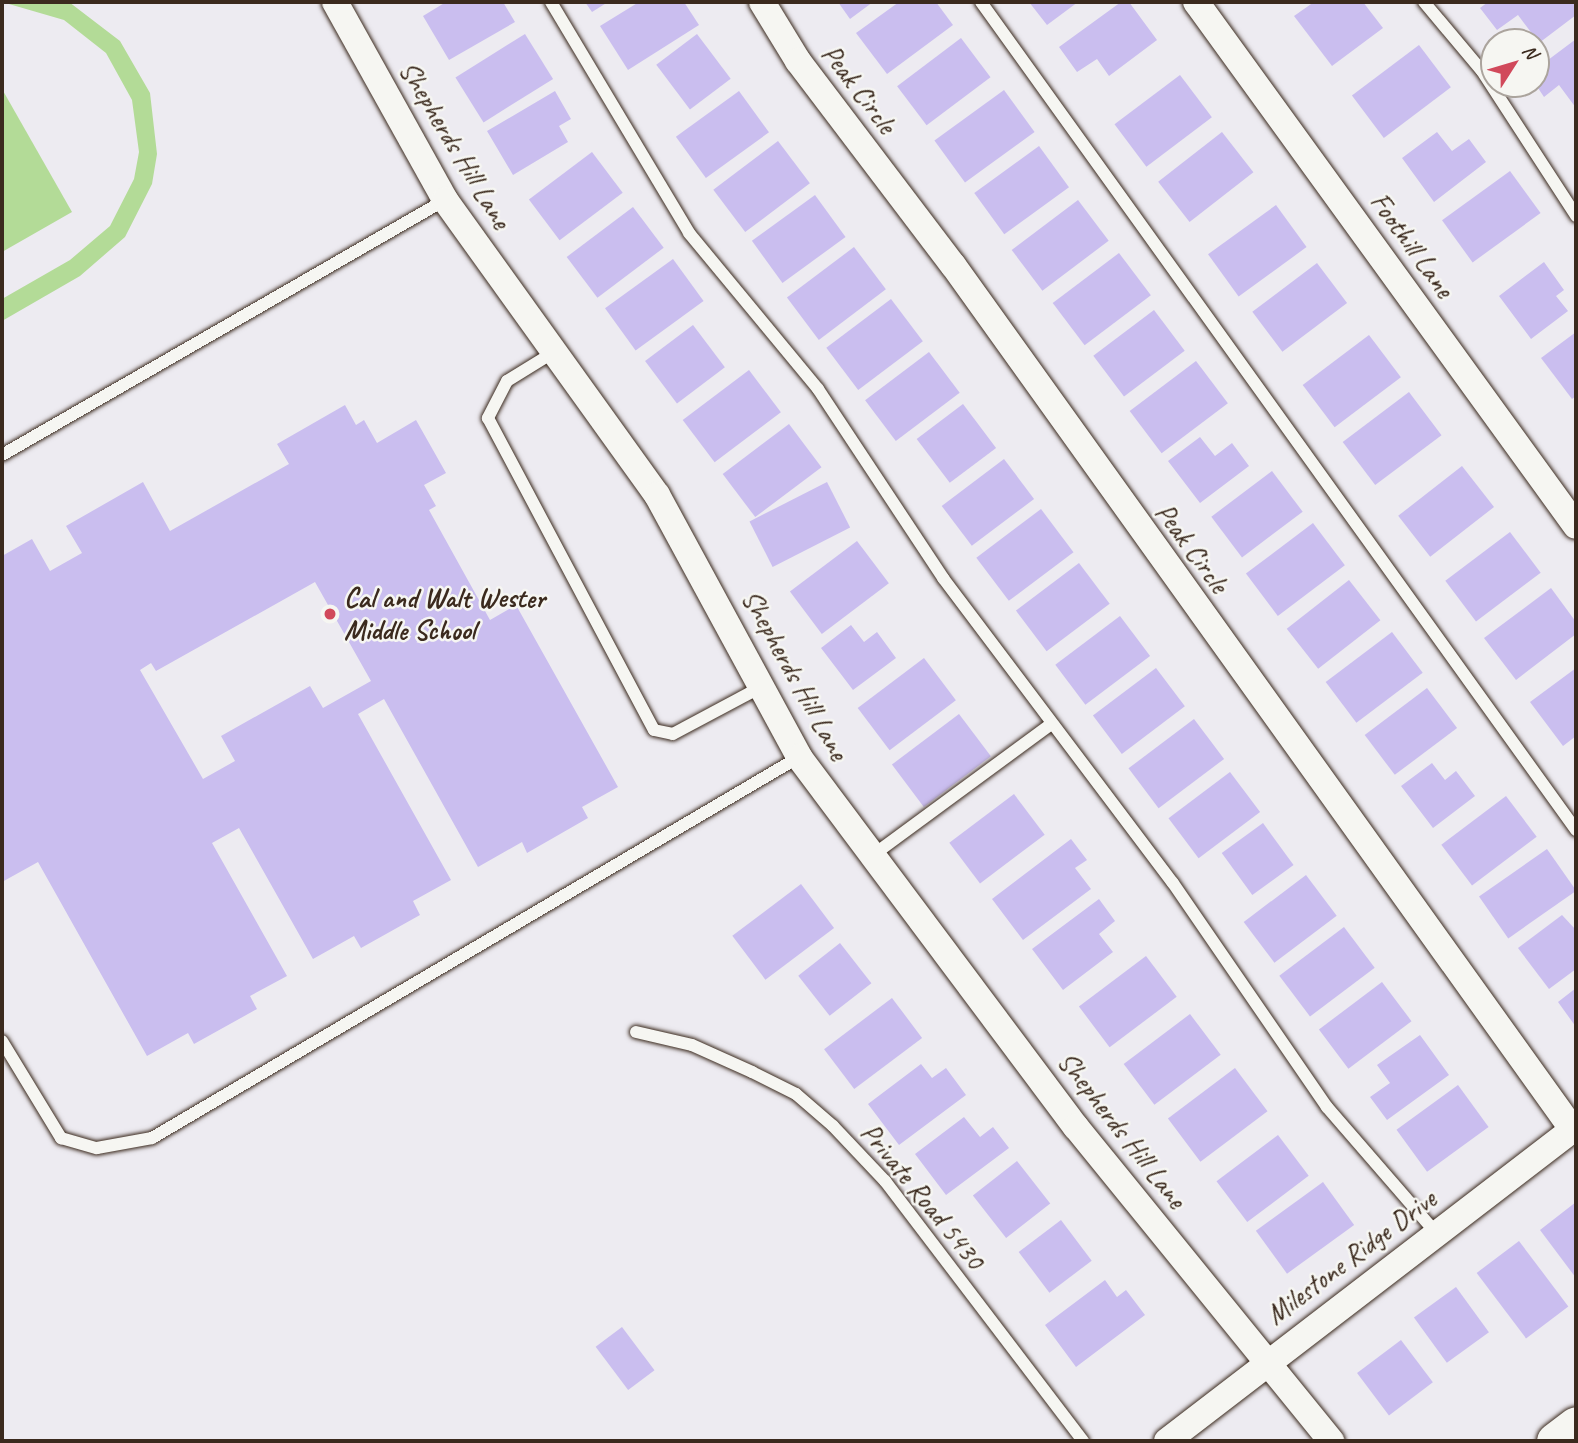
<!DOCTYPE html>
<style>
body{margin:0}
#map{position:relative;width:1578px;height:1443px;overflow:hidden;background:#edebf1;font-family:Caveat,sans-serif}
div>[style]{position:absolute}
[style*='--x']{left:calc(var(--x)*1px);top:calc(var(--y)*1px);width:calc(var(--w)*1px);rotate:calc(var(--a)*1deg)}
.green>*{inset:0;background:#b3db97}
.building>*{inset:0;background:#cabeef;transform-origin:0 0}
.roads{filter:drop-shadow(0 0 2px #3b2a1e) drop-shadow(0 0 2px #3b2a1e)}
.lane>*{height:12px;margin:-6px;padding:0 6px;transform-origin:6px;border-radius:6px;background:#f6f6f2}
.street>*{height:26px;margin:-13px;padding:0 13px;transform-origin:13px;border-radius:13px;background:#f6f6f2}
.secondary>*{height:37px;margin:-18.5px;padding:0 18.5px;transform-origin:18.5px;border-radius:18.5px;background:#f6f6f2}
.dots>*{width:19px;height:19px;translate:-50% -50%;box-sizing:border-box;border:4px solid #f6f6f2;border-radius:50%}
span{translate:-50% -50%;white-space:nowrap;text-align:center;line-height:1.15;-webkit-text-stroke:5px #f6f6f2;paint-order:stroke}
.street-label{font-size:28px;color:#3b2a1e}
.poi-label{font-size:28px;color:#3b2a1e;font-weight:700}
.left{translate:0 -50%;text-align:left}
.frame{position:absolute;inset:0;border:4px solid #3b2a1e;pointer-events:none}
.north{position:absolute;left:1480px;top:28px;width:70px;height:70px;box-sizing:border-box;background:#f6f6f2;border:2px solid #aba49d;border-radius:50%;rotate:53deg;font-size:19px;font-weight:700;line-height:28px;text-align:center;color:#3b2a1e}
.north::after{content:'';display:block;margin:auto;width:24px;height:32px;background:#d1495b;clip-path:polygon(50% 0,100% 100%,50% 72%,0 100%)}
</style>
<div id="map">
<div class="green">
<div style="clip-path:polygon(2px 2px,69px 2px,120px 41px,150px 93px,157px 154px,152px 184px,125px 237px,80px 276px,2px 321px,2px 299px,70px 260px,110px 226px,134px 179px,139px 152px,132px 100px,106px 53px,64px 20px)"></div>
<div style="clip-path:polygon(2px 89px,72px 212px,2px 252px)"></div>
</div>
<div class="building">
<div style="clip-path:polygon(446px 2px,503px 2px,515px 22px,449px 60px,423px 16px)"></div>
<div style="clip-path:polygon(585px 2px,608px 2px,592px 12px)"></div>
<div style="clip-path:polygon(639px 2px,684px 2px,699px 25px,628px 70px,600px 26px)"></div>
<div style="clip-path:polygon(838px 2px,873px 2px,850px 19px)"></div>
<div style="clip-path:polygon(899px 2px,936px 2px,953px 25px,887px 74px,856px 33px)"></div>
<div style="clip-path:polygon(1029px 2px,1078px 2px,1047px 25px)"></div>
<div style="clip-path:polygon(1121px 2px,1129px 2px,1157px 40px,1109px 76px,1097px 59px,1077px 72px,1059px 47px)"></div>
<div style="clip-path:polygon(1314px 2px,1363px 2px,1383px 28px,1332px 66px,1294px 16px)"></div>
<div style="clip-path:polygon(1488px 2px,1575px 2px,1576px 15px,1539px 43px,1518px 15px,1497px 30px,1480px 8px)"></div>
<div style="left:525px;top:34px;width:53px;height:82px;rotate:58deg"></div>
<div style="left:697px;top:34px;width:56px;height:51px;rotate:53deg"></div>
<div style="left:961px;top:38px;width:49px;height:80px;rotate:53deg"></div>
<div style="clip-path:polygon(1576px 39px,1576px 108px,1559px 85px,1544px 97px,1536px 85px,1536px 69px)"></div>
<div style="left:1419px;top:45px;width:53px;height:84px;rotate:53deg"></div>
<div style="left:1180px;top:75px;width:53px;height:82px;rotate:53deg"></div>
<div style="left:1004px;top:90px;width:52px;height:86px;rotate:54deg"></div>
<div style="clip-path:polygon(555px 91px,571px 119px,559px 126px,568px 142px,513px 175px,487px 131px)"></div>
<div style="left:739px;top:91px;width:51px;height:78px;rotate:54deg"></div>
<div style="left:1222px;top:132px;width:51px;height:81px;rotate:52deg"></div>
<div style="clip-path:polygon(1437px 132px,1452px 151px,1469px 139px,1486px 162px,1434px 202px,1402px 158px)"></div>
<div style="left:778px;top:141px;width:53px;height:81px;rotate:53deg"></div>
<div style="left:1039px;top:146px;width:51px;height:80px;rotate:54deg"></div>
<div style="left:592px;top:152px;width:51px;height:79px;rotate:53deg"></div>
<div style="left:1510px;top:171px;width:52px;height:84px;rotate:54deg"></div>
<div style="left:815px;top:195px;width:52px;height:78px;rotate:54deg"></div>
<div style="left:1078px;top:200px;width:51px;height:83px;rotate:53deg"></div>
<div style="left:1276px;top:205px;width:52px;height:84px;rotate:54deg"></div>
<div style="left:633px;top:207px;width:51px;height:83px;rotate:53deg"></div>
<div style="left:854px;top:247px;width:53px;height:84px;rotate:53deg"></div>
<div style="left:1119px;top:253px;width:53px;height:83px;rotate:53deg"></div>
<div style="left:673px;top:259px;width:52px;height:84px;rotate:54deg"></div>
<div style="clip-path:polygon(1544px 262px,1564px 290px,1556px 296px,1568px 311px,1531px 339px,1499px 296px)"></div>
<div style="left:1317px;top:263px;width:50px;height:81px;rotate:53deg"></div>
<div style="left:891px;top:299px;width:53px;height:81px;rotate:53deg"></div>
<div style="left:1154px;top:310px;width:51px;height:76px;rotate:53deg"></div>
<div style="left:693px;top:325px;width:53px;height:60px;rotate:53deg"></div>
<div style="clip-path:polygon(1576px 332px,1576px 396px,1572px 399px,1541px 358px)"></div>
<div style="left:1369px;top:335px;width:53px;height:83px;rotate:53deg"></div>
<div style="left:929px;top:352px;width:51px;height:80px;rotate:53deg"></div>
<div style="left:1196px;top:361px;width:53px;height:83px;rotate:53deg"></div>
<div style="left:749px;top:370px;width:53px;height:83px;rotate:53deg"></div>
<div style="left:1409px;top:392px;width:54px;height:83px;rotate:53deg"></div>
<div style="left:963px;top:404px;width:55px;height:58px;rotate:53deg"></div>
<div style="clip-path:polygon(evenodd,345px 405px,356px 425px,364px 420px,377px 443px,416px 420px,446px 473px,424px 485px,436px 506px,429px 510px,490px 620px,516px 605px,618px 787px,582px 807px,588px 818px,527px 853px,522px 842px,478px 867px,384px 699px,358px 714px,451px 880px,413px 901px,420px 915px,361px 948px,354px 936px,313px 959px,239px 828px,212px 843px,287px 976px,250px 996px,257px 1009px,194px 1044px,188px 1033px,147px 1056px,38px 862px,2px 882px,2px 556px,32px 539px,50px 571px,82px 553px,66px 526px,143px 482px,170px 531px,289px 464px,277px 444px,345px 405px,315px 582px,371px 681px,323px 708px,310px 686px,221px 736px,235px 761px,203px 779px,140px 670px,151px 663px,156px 671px,315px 582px)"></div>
<div style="left:789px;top:424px;width:54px;height:83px;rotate:53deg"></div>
<div style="clip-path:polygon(1200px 437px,1215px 456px,1232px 443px,1249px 466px,1200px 503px,1168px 461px)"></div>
<div style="left:1004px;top:459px;width:50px;height:78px;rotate:53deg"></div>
<div style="left:1462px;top:466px;width:52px;height:81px;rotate:52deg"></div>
<div style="left:1272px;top:471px;width:51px;height:76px;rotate:53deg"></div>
<div style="left:827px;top:482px;width:51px;height:87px;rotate:63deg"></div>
<div style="left:1041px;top:509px;width:54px;height:81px;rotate:53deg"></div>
<div style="left:1313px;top:523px;width:53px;height:84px;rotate:53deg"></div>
<div style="left:1510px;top:532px;width:51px;height:81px;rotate:53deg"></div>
<div style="left:857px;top:541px;width:53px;height:84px;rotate:53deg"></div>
<div style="left:1079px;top:563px;width:51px;height:79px;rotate:53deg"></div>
<div style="left:1349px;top:580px;width:51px;height:79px;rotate:52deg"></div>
<div style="clip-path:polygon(1551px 588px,1576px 622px,1576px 634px,1516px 680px,1484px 638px)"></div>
<div style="left:1120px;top:616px;width:50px;height:81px;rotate:53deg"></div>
<div style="clip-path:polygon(851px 625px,864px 642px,877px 632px,896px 658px,853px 690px,821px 648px)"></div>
<div style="left:1392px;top:632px;width:51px;height:83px;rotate:53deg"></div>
<div style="left:924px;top:658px;width:53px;height:83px;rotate:53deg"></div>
<div style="left:1156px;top:668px;width:48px;height:79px;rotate:53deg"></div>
<div style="clip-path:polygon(1576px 668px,1576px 736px,1563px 746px,1530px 702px)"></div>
<div style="left:1427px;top:688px;width:50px;height:78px;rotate:53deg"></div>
<div style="left:959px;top:714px;width:53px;height:84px;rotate:53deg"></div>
<div style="left:1194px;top:719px;width:50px;height:82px;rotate:53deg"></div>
<div style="clip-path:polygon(1432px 763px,1445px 780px,1456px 771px,1475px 796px,1433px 828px,1401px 786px)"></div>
<div style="left:1230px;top:772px;width:50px;height:77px;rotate:53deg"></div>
<div style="left:1014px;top:794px;width:51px;height:81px;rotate:53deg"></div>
<div style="left:1506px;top:796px;width:51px;height:81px;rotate:53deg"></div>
<div style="left:1263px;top:823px;width:52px;height:51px;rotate:54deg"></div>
<div style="clip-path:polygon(1071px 839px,1087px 860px,1075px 868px,1091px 889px,1023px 940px,992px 899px)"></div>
<div style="left:1547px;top:849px;width:51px;height:83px;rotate:55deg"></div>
<div style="left:1306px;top:875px;width:51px;height:78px;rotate:53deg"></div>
<div style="left:801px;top:884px;width:55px;height:86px;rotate:53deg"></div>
<div style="clip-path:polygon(1099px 899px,1115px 921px,1099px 934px,1113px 952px,1063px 990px,1032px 949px)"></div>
<div style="clip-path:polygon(1562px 915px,1576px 930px,1576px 969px,1549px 989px,1518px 948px)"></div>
<div style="left:1344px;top:927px;width:51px;height:81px;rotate:53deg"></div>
<div style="left:840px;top:943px;width:51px;height:53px;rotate:52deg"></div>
<div style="left:1146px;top:956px;width:51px;height:84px;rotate:53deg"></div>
<div style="left:1382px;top:982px;width:49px;height:79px;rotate:53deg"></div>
<div style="clip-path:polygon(1576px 988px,1576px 1027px,1558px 1002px)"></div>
<div style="left:892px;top:998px;width:50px;height:85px;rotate:53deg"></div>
<div style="left:1190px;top:1014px;width:51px;height:83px;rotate:53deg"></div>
<div style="clip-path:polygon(1420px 1035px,1449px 1075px,1387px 1120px,1370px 1097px,1390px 1083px,1377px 1065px)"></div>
<div style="clip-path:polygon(921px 1064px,932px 1078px,946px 1068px,966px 1095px,899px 1145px,868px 1104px)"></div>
<div style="left:1235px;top:1068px;width:54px;height:84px;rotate:53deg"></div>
<div style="left:1458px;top:1085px;width:52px;height:76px;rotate:54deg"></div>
<div style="clip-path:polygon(964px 1117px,980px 1137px,993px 1127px,1009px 1148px,946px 1195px,915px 1154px)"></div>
<div style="left:1278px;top:1135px;width:51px;height:77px;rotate:53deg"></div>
<div style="left:1017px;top:1161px;width:54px;height:56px;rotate:52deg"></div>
<div style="left:1323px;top:1182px;width:53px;height:83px;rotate:54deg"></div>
<div style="clip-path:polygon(1576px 1202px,1576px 1278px,1540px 1230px)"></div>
<div style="left:1061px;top:1220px;width:51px;height:53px;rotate:53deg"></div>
<div style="left:1519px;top:1241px;width:82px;height:53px;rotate:53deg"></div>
<div style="clip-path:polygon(1105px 1280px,1117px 1297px,1126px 1290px,1145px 1315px,1076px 1367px,1045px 1325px)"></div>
<div style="left:1456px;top:1287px;width:56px;height:52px;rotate:54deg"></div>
<div style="left:622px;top:1327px;width:54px;height:33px;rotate:53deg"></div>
<div style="left:1401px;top:1340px;width:53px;height:55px;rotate:53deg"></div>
</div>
<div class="roads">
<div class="lane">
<div style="--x:551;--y:2;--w:269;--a:59.1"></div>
<div style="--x:689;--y:233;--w:202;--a:50.4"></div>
<div style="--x:818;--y:389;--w:227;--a:56.5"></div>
<div style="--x:943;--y:578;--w:382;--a:53"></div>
<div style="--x:1173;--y:883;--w:272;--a:55.5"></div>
<div style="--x:1327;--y:1107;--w:167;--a:49.1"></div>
<div style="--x:981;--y:2;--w:1020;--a:54.3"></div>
<div style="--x:1424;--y:2;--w:90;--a:50"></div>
<div style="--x:1482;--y:71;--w:173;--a:57"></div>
<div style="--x:554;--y:352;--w:55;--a:148.3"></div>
<div style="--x:507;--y:381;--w:42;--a:117.2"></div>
<div style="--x:488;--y:418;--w:353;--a:62"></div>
<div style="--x:654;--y:730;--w:19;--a:12"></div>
<div style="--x:673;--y:734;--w:102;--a:-28.1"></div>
<div style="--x:2;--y:455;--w:511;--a:-29.93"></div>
<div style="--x:873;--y:855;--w:220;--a:-36.3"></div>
<div style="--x:636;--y:1032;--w:57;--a:13.1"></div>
<div style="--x:692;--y:1045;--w:66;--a:24.2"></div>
<div style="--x:752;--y:1072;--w:49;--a:26.6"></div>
<div style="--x:796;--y:1094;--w:49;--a:40.9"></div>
<div style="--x:833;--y:1126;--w:76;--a:46.6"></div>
<div style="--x:885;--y:1181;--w:327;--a:52.7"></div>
<div style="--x:2;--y:1041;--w:114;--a:58.7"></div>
<div style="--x:61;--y:1138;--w:37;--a:16"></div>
<div style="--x:97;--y:1148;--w:56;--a:-10.3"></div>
<div style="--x:152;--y:1138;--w:751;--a:-30.49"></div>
</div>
<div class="street">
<div style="--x:335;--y:2;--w:227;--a:60.9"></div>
<div style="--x:445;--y:200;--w:363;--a:54.3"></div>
<div style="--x:657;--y:495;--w:298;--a:61.5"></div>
<div style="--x:799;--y:757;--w:462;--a:53.2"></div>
<div style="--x:1076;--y:1127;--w:405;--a:50.9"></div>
<div style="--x:762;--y:2;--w:69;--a:58.6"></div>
<div style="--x:798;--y:61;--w:256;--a:52.8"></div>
<div style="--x:953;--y:265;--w:1064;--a:54.37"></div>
<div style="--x:1196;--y:2;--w:647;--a:54.05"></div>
<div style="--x:1167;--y:1441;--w:516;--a:-37.51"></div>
</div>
<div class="secondary">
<div style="--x:1555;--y:1441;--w:26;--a:-37"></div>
</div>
</div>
<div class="dots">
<div style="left:330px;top:614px;background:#d1495b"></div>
</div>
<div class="street-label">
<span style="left:859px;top:89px;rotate:53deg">Peak Circle</span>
<span style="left:455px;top:145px;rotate:59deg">Shepherds Hill Lane</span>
<span style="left:1412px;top:245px;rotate:54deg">Foothill Lane</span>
<span style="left:1192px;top:548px;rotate:54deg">Peak Circle</span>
<span style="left:795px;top:675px;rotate:61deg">Shepherds Hill Lane</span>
<span style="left:1122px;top:1130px;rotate:52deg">Shepherds Hill Lane</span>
<span style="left:923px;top:1196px;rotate:51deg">Private Road 5430</span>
<span style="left:1351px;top:1257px;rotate:-37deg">Milestone Ridge Drive</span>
</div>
<div class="poi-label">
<span class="left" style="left:344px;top:614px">Cal and Walt Wester<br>Middle School</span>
</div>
<div class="frame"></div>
<div class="north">N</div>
</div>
